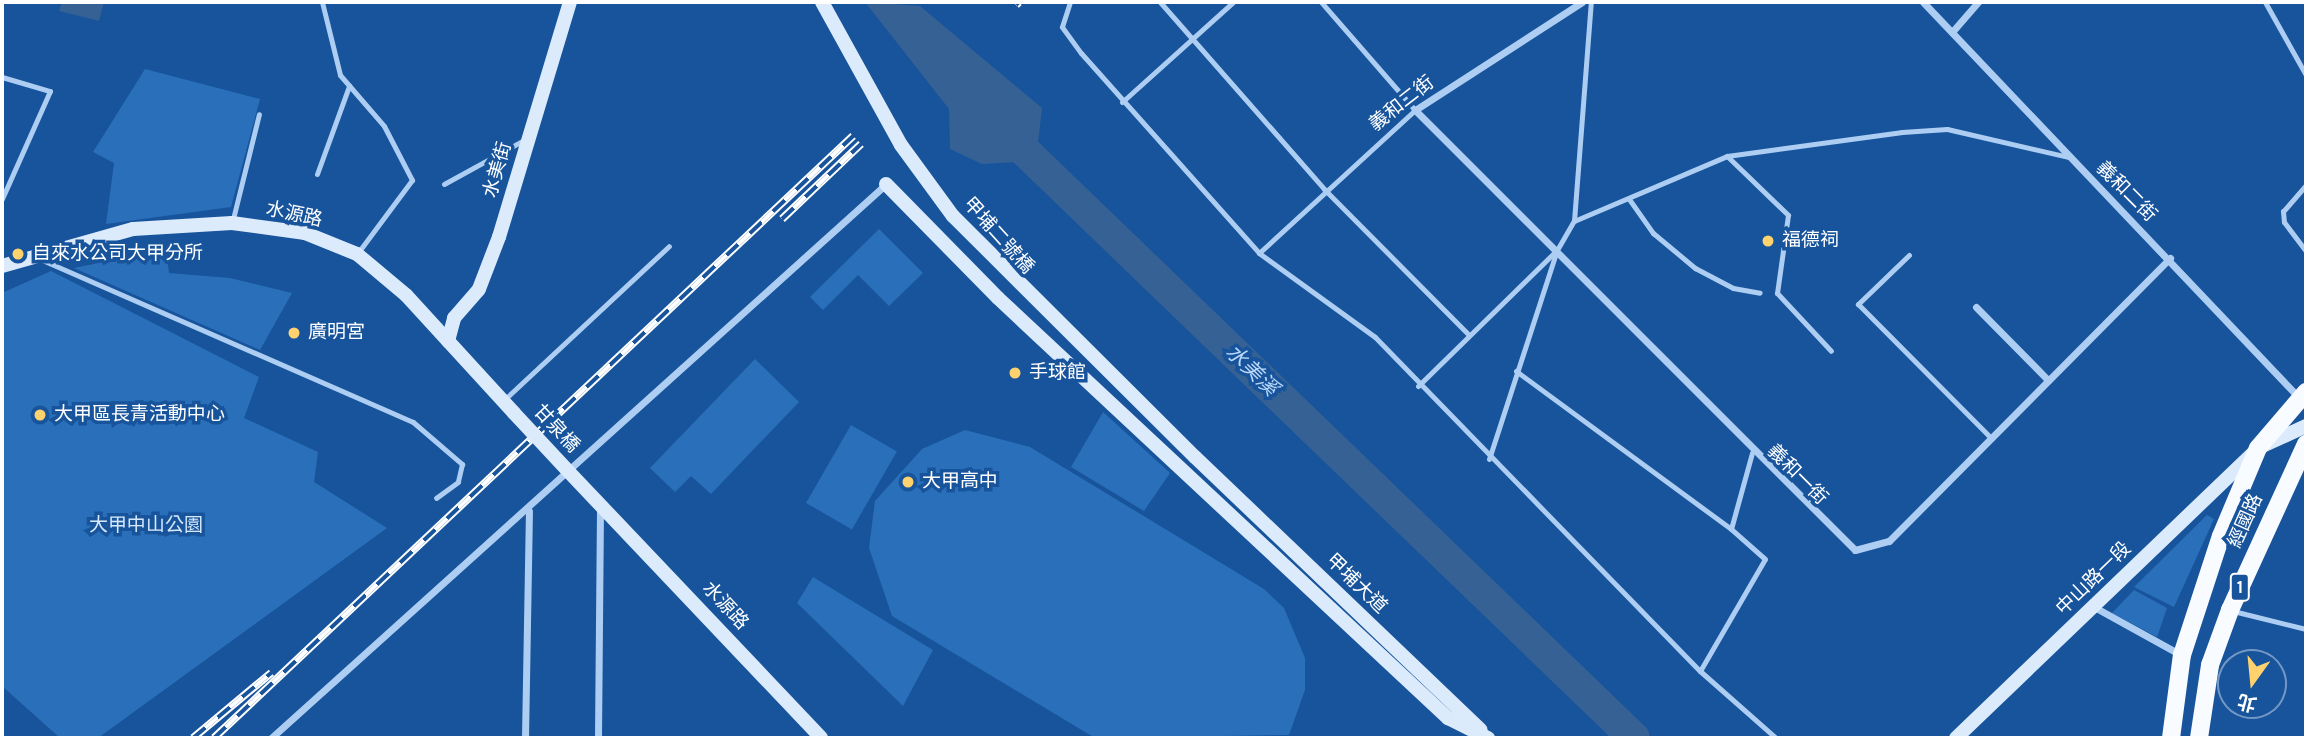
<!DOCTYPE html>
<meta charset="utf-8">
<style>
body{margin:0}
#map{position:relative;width:2308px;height:740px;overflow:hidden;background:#17549c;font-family:Karla,"Noto Sans TC",sans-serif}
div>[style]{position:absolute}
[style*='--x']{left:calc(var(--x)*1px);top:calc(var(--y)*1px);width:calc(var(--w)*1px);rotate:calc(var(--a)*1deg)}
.green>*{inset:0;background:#2a6fb9;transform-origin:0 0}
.water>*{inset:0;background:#356195}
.river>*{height:32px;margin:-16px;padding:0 16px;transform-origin:16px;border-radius:16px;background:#356195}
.lane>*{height:5px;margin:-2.5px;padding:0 2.5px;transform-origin:2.5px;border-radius:2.5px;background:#adcef2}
.street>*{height:7px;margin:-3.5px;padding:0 3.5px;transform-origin:3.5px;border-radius:3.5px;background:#adcef2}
.secondary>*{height:14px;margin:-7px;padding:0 7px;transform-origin:7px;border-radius:7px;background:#dcebfc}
.primary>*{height:18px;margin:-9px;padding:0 9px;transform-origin:9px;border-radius:9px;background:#f8fbff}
.rail>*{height:8px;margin-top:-4px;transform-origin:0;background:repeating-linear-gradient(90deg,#17549c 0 16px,#fff 0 32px);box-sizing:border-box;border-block:2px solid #fff}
.secondary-bridge>*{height:14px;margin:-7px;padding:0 7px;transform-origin:7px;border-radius:7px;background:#dcebfc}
.dots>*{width:19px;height:19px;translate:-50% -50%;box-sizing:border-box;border:4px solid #17549c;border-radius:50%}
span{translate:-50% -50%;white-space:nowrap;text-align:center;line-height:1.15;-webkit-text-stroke:7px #17549c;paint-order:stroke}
.shield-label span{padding:2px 5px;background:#17549c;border:2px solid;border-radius:5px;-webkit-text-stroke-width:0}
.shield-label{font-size:18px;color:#fff;font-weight:700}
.street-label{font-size:19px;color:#fff}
.poi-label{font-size:19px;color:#fff}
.left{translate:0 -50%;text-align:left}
.park-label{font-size:19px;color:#d5e8fc}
.water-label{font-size:21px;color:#bad8f9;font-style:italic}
.frame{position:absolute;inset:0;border:4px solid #fff;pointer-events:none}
.north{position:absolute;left:2217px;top:649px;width:70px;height:70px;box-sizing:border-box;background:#17549c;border:2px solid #7498c4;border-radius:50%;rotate:195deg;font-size:19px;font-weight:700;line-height:28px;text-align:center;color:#fff}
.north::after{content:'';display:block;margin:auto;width:24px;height:32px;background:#ffd26e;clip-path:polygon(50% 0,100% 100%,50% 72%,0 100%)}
</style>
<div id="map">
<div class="green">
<div style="clip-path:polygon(145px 69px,260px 99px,231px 207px,106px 224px,114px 163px,93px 152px)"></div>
<div style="clip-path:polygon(879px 229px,923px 273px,889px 306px,858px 275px,823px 310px,810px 297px)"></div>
<div style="clip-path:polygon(166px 249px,169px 273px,230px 278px,292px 293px,260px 350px,74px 268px)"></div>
<div style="clip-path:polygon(51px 271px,259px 377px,244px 418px,318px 452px,314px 482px,387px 528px,98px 738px,60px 738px,2px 686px,2px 293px)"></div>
<div style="clip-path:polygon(755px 359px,799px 402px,711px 494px,691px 476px,675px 492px,650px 468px)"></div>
<div style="clip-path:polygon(1103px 412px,1170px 473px,1144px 511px,1071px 467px)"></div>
<div style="left:851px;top:425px;width:53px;height:90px;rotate:30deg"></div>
<div style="clip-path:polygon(965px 430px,1030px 447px,1264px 589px,1284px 608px,1305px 658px,1305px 690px,1289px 735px,1095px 738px,892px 616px,869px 548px,875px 501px,922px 449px)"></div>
<div style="clip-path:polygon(2207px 515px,2214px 519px,2174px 607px,2134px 587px)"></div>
<div style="clip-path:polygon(813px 577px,933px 650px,903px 706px,797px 603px)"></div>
<div style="clip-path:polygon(2134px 590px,2167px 608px,2157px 637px,2112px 613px)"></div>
</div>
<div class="water">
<div style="clip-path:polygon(62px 2px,104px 2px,99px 21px,59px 11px)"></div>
<div style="clip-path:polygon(865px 2px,920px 6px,1042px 108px,1036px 161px,982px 164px,950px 149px,949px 109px)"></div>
</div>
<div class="river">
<div style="--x:1005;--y:132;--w:873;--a:43.93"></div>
</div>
<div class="lane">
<div style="--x:322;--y:2;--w:75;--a:76.1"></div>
<div style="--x:340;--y:75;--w:67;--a:49.2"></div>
<div style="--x:384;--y:126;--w:61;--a:62.6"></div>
<div style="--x:412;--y:180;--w:92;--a:126.6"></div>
<div style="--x:1070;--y:2;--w:26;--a:108"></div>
<div style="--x:1062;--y:27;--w:32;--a:54"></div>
<div style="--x:1081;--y:53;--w:268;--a:48.3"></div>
<div style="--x:1259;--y:253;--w:143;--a:35.9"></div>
<div style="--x:1375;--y:337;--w:466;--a:45.8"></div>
<div style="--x:1700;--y:671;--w:101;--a:41.4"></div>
<div style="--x:1160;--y:2;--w:249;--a:48.7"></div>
<div style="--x:1324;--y:189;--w:203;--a:45.2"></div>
<div style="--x:2265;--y:2;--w:84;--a:60.7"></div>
<div style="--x:2;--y:77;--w:50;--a:16.3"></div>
<div style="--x:50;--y:91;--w:118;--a:114"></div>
<div style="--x:1122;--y:102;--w:149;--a:-42"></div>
<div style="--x:1727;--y:156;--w:85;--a:44"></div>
<div style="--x:1788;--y:215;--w:79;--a:98"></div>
<div style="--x:1777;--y:293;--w:79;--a:47"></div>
<div style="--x:317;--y:174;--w:94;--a:-70"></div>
<div style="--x:444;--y:184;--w:91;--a:-28.8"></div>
<div style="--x:2306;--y:185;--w:35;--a:131"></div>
<div style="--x:2283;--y:211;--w:11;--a:85"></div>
<div style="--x:2284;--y:222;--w:36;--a:53"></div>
<div style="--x:1629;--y:199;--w:42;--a:54.8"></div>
<div style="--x:1653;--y:233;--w:55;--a:39.8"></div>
<div style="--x:1695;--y:268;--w:43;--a:27.8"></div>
<div style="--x:1733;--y:288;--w:27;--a:10"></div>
<div style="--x:1574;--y:221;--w:220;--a:-85.6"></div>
<div style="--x:232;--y:223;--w:112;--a:-76.1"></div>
<div style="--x:1259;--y:253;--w:212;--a:-42.5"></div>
<div style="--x:1415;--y:110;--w:143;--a:-131"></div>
<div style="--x:1909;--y:255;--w:71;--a:136.1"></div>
<div style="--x:1858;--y:304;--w:185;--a:45.2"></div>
<div style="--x:40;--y:259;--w:407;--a:23.6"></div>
<div style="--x:413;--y:422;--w:65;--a:40.6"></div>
<div style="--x:462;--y:464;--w:18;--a:103"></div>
<div style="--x:458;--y:482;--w:27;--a:144"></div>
<div style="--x:1516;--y:371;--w:267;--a:36.3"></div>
<div style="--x:1418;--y:386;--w:193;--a:-44.4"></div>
<div style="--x:505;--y:399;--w:224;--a:-43"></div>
<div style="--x:1489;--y:459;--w:220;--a:-72"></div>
<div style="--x:1557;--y:250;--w:34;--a:-60"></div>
<div style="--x:1574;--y:221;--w:166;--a:-23"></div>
<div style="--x:1727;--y:156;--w:177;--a:-7.8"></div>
<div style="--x:1902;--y:132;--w:45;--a:-3.8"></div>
<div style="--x:1947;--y:129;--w:124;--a:13"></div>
<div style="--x:2233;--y:611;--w:75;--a:13.9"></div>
<div style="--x:1700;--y:671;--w:129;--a:-59.9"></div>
<div style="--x:1765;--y:559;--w:45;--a:-138.6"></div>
<div style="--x:1731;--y:529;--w:79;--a:-74.6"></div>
</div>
<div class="street">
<div style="--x:1582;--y:2;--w:199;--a:147.1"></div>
<div style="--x:1415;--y:110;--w:622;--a:45"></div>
<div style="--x:1855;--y:550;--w:35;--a:-15"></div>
<div style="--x:1889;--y:541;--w:399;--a:-45.2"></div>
<div style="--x:1923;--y:2;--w:556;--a:46.46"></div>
<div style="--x:1952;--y:32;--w:40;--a:-49"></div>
<div style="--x:1976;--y:307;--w:103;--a:45.4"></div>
<div style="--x:2096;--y:608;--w:97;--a:28.9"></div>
<div style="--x:271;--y:738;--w:828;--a:-42.01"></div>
<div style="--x:525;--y:738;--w:227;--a:-89"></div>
<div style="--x:598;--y:738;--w:230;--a:-89.5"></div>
</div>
<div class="secondary">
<div style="--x:886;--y:184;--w:160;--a:45.5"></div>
<div style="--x:998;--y:298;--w:616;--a:43.03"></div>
<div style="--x:1448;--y:718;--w:45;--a:26.6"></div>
<div style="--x:2;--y:266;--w:136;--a:-15.8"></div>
<div style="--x:133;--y:229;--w:99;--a:-3.5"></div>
<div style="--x:232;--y:223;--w:74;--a:7.8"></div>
<div style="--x:305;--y:233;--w:56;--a:22"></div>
<div style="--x:357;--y:254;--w:64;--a:39.9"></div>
<div style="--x:406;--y:295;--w:160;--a:47.5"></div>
<div style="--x:448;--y:341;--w:24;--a:-75"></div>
<div style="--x:454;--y:318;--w:38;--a:-49"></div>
<div style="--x:479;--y:289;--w:56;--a:-69"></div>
<div style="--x:499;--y:237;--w:245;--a:-73.2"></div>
<div style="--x:1195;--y:457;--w:395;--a:43.7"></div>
<div style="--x:569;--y:472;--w:366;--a:46.5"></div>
<div style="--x:1956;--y:738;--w:419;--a:-43.8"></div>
<div style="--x:2258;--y:448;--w:53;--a:-24.6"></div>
</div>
<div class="primary">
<div style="--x:2171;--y:738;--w:84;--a:-82.5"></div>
<div style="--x:2182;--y:655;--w:125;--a:-71.9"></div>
<div style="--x:2221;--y:536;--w:95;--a:-67.2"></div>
<div style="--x:2258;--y:448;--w:74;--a:-49.4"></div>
<div style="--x:2199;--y:738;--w:74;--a:-81.4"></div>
<div style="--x:2210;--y:665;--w:59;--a:-70"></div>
<div style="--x:2230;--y:610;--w:183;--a:-65.4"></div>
</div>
<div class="rail">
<div style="--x:1016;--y:5;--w:4;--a:-45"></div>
<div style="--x:782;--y:219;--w:109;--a:-43.5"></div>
<div style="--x:193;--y:738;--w:102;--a:-39.8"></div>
<div style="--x:214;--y:738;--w:878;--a:-43.29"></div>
</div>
<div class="secondary-bridge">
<div style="--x:822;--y:2;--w:163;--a:61.1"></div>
<div style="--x:901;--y:145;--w:88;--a:53.8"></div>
<div style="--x:953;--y:216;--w:342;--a:44.9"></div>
<div style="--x:514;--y:413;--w:81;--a:47"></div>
</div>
<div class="dots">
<div style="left:1768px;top:241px;background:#ffd26e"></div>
<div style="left:18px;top:254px;background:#ffd26e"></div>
<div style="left:294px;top:333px;background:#ffd26e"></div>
<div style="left:1015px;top:373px;background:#ffd26e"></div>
<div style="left:40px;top:415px;background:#ffd26e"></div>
<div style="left:908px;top:482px;background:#ffd26e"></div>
</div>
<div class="shield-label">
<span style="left:2240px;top:587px">1</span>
</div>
<div class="street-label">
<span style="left:1402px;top:104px;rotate:-38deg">義和二街</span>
<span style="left:498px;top:170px;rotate:-74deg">水美街</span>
<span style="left:2126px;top:192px;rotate:45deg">義和二街</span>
<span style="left:294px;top:215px;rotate:12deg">水源路</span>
<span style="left:998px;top:236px;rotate:48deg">甲埔二號橋</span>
<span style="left:556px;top:429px;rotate:47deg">甘泉橋</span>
<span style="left:1797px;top:475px;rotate:45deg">義和一街</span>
<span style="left:2246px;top:521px;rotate:-66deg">經國路</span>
<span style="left:2094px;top:579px;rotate:-44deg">中山路一段</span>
<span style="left:1356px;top:584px;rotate:44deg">甲埔大道</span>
<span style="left:725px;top:606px;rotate:47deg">水源路</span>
</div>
<div class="poi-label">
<span class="left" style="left:1782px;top:241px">福德祠</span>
<span class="left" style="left:32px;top:254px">自來水公司大甲分所</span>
<span class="left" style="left:308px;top:333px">廣明宮</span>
<span class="left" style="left:1029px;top:373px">手球館</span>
<span class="left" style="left:54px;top:415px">大甲區長青活動中心</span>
<span class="left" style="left:922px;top:482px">大甲高中</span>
</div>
<div class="park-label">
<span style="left:146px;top:526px">大甲中山公園</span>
</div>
<div class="water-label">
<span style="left:1252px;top:370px;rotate:44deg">水美溪</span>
</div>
<div class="frame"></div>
<div class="north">北</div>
</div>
